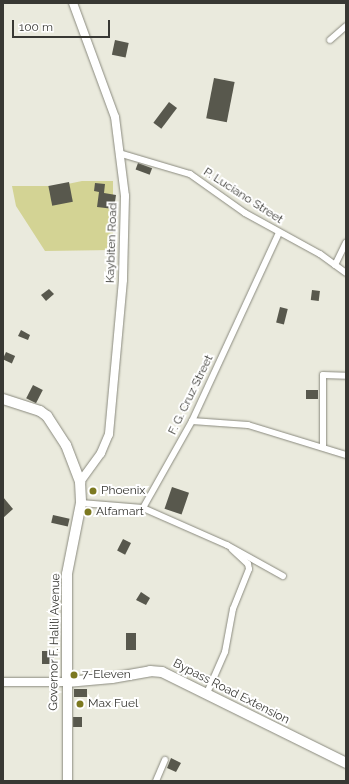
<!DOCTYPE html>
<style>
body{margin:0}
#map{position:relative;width:349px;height:784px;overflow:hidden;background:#eaeadd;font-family:Raleway,sans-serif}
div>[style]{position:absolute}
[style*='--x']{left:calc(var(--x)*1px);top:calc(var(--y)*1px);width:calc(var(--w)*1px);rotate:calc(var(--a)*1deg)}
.green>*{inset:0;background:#d3d394}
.building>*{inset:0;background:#58584d;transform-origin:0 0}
.roads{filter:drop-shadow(0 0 1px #8a8a7e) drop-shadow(0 0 1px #8a8a7e)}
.minor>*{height:6px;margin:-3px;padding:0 3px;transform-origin:3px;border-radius:3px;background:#fff}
.tertiary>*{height:8px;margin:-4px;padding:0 4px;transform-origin:4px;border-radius:4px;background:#fff}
.secondary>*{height:9px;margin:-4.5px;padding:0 4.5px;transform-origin:4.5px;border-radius:4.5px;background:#fff}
.primary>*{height:10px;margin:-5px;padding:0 5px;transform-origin:5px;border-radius:5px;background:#fff}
.dots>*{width:11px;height:11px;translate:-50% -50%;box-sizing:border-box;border:2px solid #fff;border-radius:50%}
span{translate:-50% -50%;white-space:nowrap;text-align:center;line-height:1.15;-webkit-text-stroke:4px #fff;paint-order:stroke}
.street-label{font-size:12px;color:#383833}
.poi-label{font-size:12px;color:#383833}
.left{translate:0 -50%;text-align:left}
.frame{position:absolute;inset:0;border:4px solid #383833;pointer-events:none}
.scale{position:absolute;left:12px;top:20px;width:98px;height:18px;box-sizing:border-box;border:2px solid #383833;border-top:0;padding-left:5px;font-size:12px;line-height:14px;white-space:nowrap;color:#383833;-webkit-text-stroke:3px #fff;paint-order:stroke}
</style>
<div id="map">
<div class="green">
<div style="clip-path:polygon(82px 181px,113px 181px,113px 250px,45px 251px,16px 206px,12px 186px,58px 186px)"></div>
</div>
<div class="building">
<div style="left:115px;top:40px;width:14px;height:15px;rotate:12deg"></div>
<div style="left:214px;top:78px;width:21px;height:41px;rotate:11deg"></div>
<div style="left:169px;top:102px;width:10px;height:26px;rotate:37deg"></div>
<div style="left:138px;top:163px;width:15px;height:7px;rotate:20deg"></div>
<div style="left:69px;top:182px;width:20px;height:21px;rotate:79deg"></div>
<div style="clip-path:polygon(95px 183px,105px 184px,104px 193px,116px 195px,114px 209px,97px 207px,99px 192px,94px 191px)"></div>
<div style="clip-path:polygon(49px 289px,54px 294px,46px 301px,41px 295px)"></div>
<div style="left:312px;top:290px;width:8px;height:10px;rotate:7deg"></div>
<div style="left:280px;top:307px;width:8px;height:16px;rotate:14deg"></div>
<div style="clip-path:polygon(21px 330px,30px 335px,28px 340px,18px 336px)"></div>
<div style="left:6px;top:352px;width:10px;height:8px;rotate:24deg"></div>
<div style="left:33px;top:385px;width:11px;height:15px;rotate:27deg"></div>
<div style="left:318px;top:390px;width:9px;height:12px;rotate:90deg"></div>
<div style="left:172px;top:487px;width:18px;height:23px;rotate:19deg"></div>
<div style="clip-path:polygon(3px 497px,13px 509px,3px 518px)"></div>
<div style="left:53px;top:515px;width:17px;height:8px;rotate:13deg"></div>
<div style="left:123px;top:539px;width:9px;height:13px;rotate:27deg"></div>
<div style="clip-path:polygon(141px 592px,150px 598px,146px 605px,136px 600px)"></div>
<div style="left:126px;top:633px;width:10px;height:17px"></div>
<div style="left:42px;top:651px;width:12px;height:13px"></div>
<div style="left:74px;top:689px;width:13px;height:8px"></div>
<div style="left:73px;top:717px;width:9px;height:10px"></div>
<div style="clip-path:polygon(171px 758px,181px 763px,176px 772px,167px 768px)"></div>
</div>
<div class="roads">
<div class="minor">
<div style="--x:330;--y:40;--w:21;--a:-41"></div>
<div style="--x:122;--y:154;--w:71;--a:16.4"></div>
<div style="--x:190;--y:174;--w:67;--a:35.3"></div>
<div style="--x:245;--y:213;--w:85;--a:28.7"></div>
<div style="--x:320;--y:254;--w:32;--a:36"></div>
<div style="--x:335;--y:265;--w:25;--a:-64"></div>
<div style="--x:192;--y:421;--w:56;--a:4.1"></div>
<div style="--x:248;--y:425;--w:102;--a:17"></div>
<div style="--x:323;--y:447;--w:72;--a:-90"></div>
<div style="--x:323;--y:375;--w:23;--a:2"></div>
<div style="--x:81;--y:503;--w:62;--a:4.6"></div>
<div style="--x:143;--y:508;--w:92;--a:23.8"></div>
<div style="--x:227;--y:545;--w:64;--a:29"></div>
<div style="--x:143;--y:508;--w:100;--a:-60.6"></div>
<div style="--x:192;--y:421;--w:207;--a:-65.2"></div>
<div style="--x:207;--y:693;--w:45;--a:-66.3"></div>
<div style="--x:225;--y:652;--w:44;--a:-79.5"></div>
<div style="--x:233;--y:609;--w:43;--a:-68.2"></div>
<div style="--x:249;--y:569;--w:5;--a:-101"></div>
<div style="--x:248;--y:564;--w:22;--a:-137"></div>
<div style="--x:156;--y:781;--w:23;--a:-67"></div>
</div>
<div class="tertiary">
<div style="--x:73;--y:3;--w:121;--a:69.8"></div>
<div style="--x:115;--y:117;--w:80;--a:82.8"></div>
<div style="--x:125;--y:196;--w:84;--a:91.4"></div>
<div style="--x:123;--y:280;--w:155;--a:95.2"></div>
<div style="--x:109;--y:434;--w:21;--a:113"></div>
<div style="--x:101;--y:453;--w:36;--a:126"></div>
<div style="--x:3;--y:682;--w:64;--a:0"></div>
</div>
<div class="secondary">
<div style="--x:67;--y:781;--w:99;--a:-90"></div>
</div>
<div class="primary">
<div style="--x:3;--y:399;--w:39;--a:18"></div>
<div style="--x:40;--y:411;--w:9;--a:36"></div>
<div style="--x:47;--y:416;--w:35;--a:57"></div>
<div style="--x:66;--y:445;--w:40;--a:69"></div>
<div style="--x:80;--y:482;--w:21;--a:87"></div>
<div style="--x:81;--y:503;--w:72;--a:101.2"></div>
<div style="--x:67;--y:574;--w:108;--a:90"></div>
<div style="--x:67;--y:682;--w:45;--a:-5.1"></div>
<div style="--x:112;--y:678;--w:39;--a:-10"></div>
<div style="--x:150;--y:671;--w:12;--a:5"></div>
<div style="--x:162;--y:672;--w:205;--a:26.3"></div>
</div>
</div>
<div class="dots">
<div style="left:93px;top:491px;background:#7c7920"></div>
<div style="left:88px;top:512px;background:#7c7920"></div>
<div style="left:74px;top:675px;background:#7c7920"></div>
<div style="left:80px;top:704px;background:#7c7920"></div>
</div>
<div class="street-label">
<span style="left:243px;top:196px;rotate:33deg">P. Luciano Street</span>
<span style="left:112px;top:243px;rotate:-88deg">Kaybiten Road</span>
<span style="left:191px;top:395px;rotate:-64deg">F. G. Cruz Street</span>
<span style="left:55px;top:642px;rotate:-89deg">Governor F. Halili Avenue</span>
<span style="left:231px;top:692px;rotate:27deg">Bypass Road Extension</span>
</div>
<div class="poi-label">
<span class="left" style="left:101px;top:491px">Phoenix</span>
<span class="left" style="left:96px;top:512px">Alfamart</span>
<span class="left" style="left:82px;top:675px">7-Eleven</span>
<span class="left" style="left:88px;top:704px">Max Fuel</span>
</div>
<div class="frame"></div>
<div class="scale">100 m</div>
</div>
